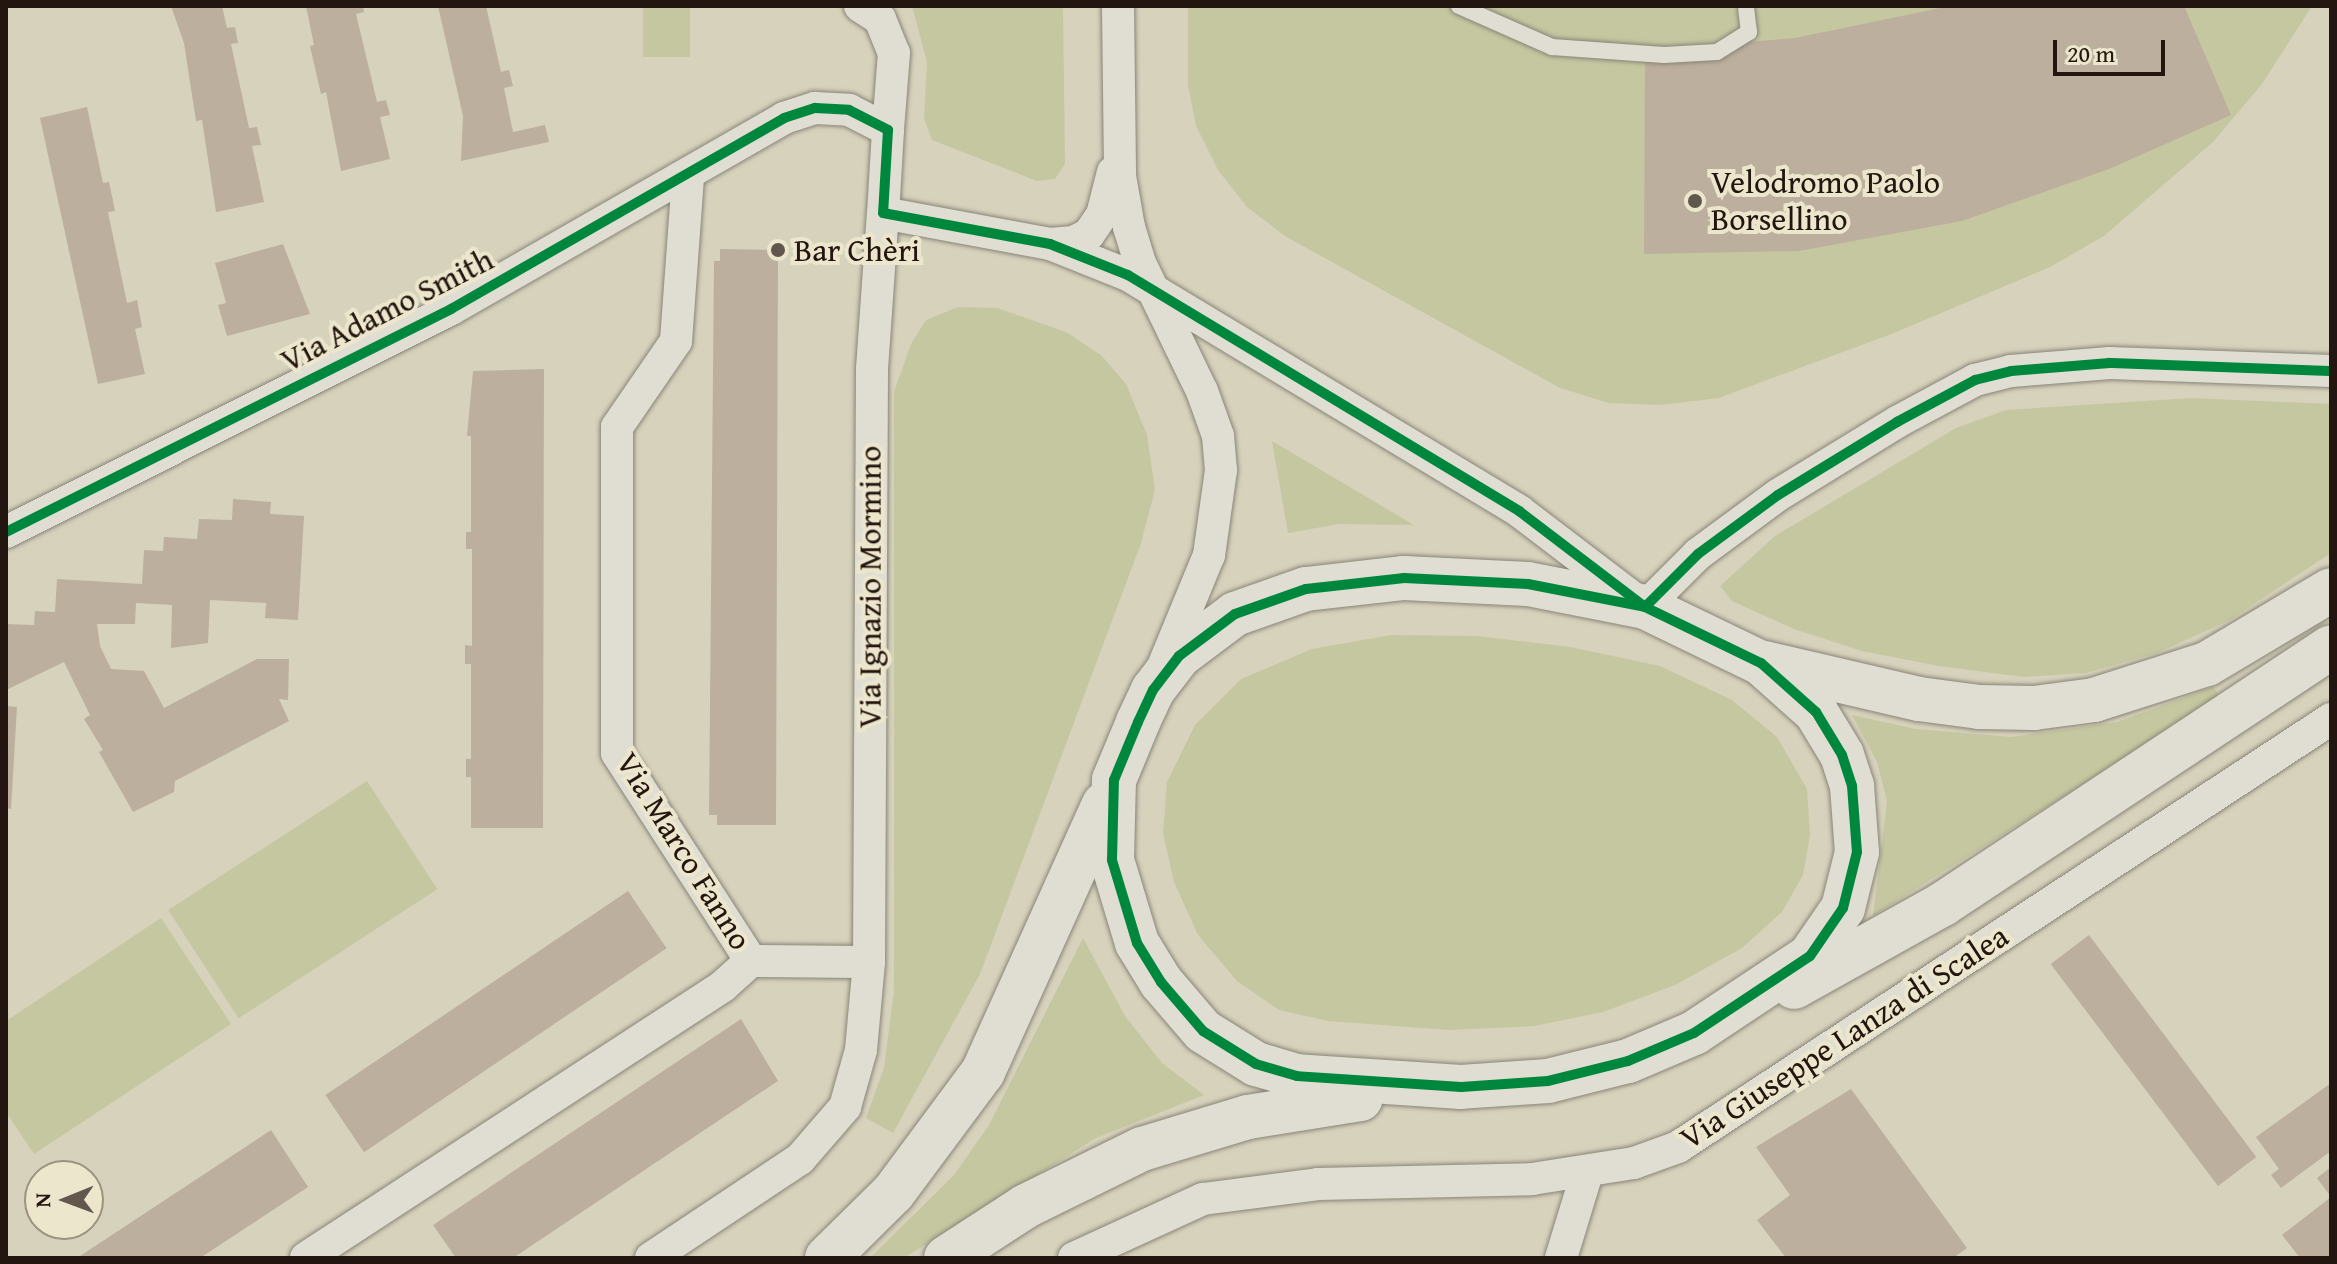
<!DOCTYPE html>
<meta charset="utf-8">
<style>
body{margin:0}
#map{position:relative;width:2337px;height:1264px;overflow:hidden;background:#d7d2bc;font-family:"Gentium Book Plus",serif}
div>[style]{position:absolute}
[style*='--x']{left:calc(var(--x)*1px);top:calc(var(--y)*1px);width:calc(var(--w)*1px);rotate:calc(var(--a)*1deg)}
.green>*{inset:0;background:#c5c7a0;transform-origin:0 0}
.building>*{inset:0;background:#bdaf9d;transform-origin:0 0}
.roads{filter:drop-shadow(0 0 2px #898578) drop-shadow(0 0 2px #898578)}
.lane>*{height:16px;margin:-8px;padding:0 8px;transform-origin:8px;border-radius:8px;background:#e0ded2}
.street>*{height:32px;margin:-16px;padding:0 16px;transform-origin:16px;border-radius:16px;background:#e0ded2}
.secondary>*{height:44px;margin:-22px;padding:0 22px;transform-origin:22px;border-radius:22px;background:#e0ded2}
.cycleway>*{height:10px;margin:-5px;padding:0 5px;transform-origin:5px;border-radius:5px;background:#00873e}
.dots>*{width:22px;height:22px;translate:-50% -50%;box-sizing:border-box;border:4px solid #ece6cc;border-radius:50%}
span{translate:-50% -50%;white-space:nowrap;text-align:center;line-height:1.15;-webkit-text-stroke:8px #ece6cc;paint-order:stroke}
.poi-label{font-size:32px;color:#23150f}
.left{translate:0 -50%;text-align:left}
.street-label{font-size:32px;color:#23150f}
.frame{position:absolute;inset:0;border:8px solid #23150f;pointer-events:none}
.north{position:absolute;left:24px;top:1160px;width:80px;height:80px;box-sizing:border-box;background:#ece6cc;border:2px solid #9c9280;border-radius:50%;rotate:269deg;font-size:22px;font-weight:700;line-height:32px;text-align:center;color:#23150f}
.north::after{content:'';display:block;margin:auto;width:28px;height:36px;background:#62574c;clip-path:polygon(50% 0,100% 100%,50% 72%,0 100%)}
.scale{position:absolute;left:2053px;top:40px;width:112px;height:36px;box-sizing:border-box;border:4px solid #23150f;border-top:0;padding-left:10px;font-size:24px;line-height:28px;white-space:nowrap;color:#23150f;-webkit-text-stroke:6px #ece6cc;paint-order:stroke}
</style>
<div id="map">
<div class="green">
<div style="left:643px;top:6px;width:47px;height:51px"></div>
<div style="clip-path:polygon(912px 6px,1063px 6px,1065px 164px,1055px 179px,1037px 181px,932px 140px,924px 118px,927px 62px)"></div>
<div style="clip-path:polygon(1188px 6px,2312px 6px,2262px 84px,2213px 142px,2104px 236px,2050px 267px,1894px 333px,1719px 398px,1660px 405px,1609px 403px,1560px 388px,1285px 236px,1247px 207px,1218px 170px,1196px 126px,1188px 85px)"></div>
<div style="clip-path:polygon(958px 307px,997px 308px,1066px 332px,1101px 355px,1126px 384px,1147px 435px,1155px 490px,1140px 546px,980px 974px,893px 1133px,866px 1118px,884px 1068px,894px 991px,894px 392px,911px 344px,926px 320px)"></div>
<div style="clip-path:polygon(2191px 398px,2331px 404px,2331px 553px,2230px 620px,2157px 653px,2086px 673px,2023px 677px,1939px 666px,1862px 651px,1794px 629px,1732px 601px,1720px 586px,1775px 536px,1956px 428px,2006px 410px)"></div>
<div style="clip-path:polygon(1272px 441px,1414px 525px,1415px 525px,1339px 524px,1288px 533px)"></div>
<div style="clip-path:polygon(1391px 635px,1476px 636px,1570px 647px,1660px 666px,1732px 700px,1777px 737px,1807px 789px,1810px 835px,1803px 875px,1782px 912px,1742px 948px,1675px 985px,1603px 1012px,1534px 1026px,1449px 1030px,1328px 1021px,1279px 1010px,1237px 981px,1198px 935px,1174px 882px,1163px 833px,1167px 782px,1195px 725px,1241px 679px,1312px 649px)"></div>
<div style="clip-path:polygon(2213px 687px,2221px 697px,1873px 916px,1887px 801px,1877px 762px,1852px 715px,1916px 729px,2011px 737px,2117px 722px)"></div>
<div style="left:367px;top:781px;width:129px;height:237px;rotate:57deg"></div>
<div style="clip-path:polygon(161px 918px,231px 1024px,34px 1154px,6px 1112px,6px 1021px)"></div>
<div style="clip-path:polygon(1083px 938px,1125px 1016px,1162px 1063px,1204px 1095px,1096px 1138px,904px 1258px,870px 1258px,954px 1175px,989px 1125px)"></div>
</div>
<div class="building">
<div style="clip-path:polygon(171px 6px,222px 6px,227px 28px,235px 27px,238px 43px,231px 44px,249px 128px,257px 127px,261px 145px,252px 146px,264px 202px,216px 212px,202px 120px,196px 121px,184px 43px)"></div>
<div style="clip-path:polygon(306px 6px,363px 6px,364px 12px,356px 14px,377px 102px,386px 100px,390px 115px,380px 117px,390px 159px,341px 171px,326px 92px,321px 94px,310px 46px,314px 45px)"></div>
<div style="clip-path:polygon(438px 6px,486px 6px,501px 72px,509px 70px,513px 86px,504px 88px,513px 132px,545px 125px,549px 142px,461px 161px,463px 116px)"></div>
<div style="clip-path:polygon(1950px 6px,2184px 6px,2231px 115px,2109px 169px,1962px 221px,1799px 251px,1644px 254px,1645px 51px,1795px 38px)"></div>
<div style="clip-path:polygon(87px 107px,103px 183px,109px 182px,113px 201px,115px 211px,108px 212px,127px 303px,137px 300px,142px 327px,135px 329px,145px 374px,98px 384px,40px 118px)"></div>
<div style="clip-path:polygon(283px 244px,310px 314px,227px 336px,218px 305px,226px 303px,215px 263px)"></div>
<div style="clip-path:polygon(720px 249px,778px 250px,776px 825px,717px 825px,717px 815px,709px 815px,714px 261px,720px 261px)"></div>
<div style="clip-path:polygon(544px 369px,543px 828px,471px 828px,471px 777px,466px 777px,466px 759px,471px 759px,471px 664px,465px 664px,465px 645px,472px 646px,472px 549px,466px 549px,466px 532px,471px 532px,471px 436px,467px 436px,473px 371px)"></div>
<div style="clip-path:polygon(233px 499px,271px 502px,270px 514px,304px 516px,298px 620px,265px 618px,266px 603px,210px 600px,208px 643px,171px 648px,172px 605px,136px 603px,135px 624px,97px 624px,100px 646px,111px 669px,144px 671px,164px 708px,257px 659px,289px 659px,288px 700px,279px 699px,289px 721px,175px 781px,174px 792px,133px 812px,99px 752px,103px 750px,84px 719px,90px 715px,64px 662px,6px 690px,6px 624px,34px 625px,35px 611px,55px 612px,57px 579px,142px 584px,144px 550px,163px 551px,164px 537px,197px 539px,199px 519px,232px 520px)"></div>
<div style="clip-path:polygon(6px 706px,17px 707px,11px 809px,6px 808px)"></div>
<div style="left:628px;top:891px;width:69px;height:365px;rotate:56deg"></div>
<div style="left:2089px;top:935px;width:278px;height:48px;rotate:53deg"></div>
<div style="clip-path:polygon(741px 1019px,778px 1081px,513px 1258px,456px 1258px,433px 1225px)"></div>
<div style="clip-path:polygon(2331px 1083px,2331px 1151px,2281px 1188px,2271px 1175px,2279px 1169px,2256px 1137px)"></div>
<div style="clip-path:polygon(1851px 1089px,1967px 1248px,1953px 1258px,1786px 1258px,1757px 1220px,1790px 1195px,1756px 1147px)"></div>
<div style="clip-path:polygon(271px 1130px,308px 1187px,200px 1258px,77px 1258px)"></div>
<div style="clip-path:polygon(2331px 1167px,2331px 1258px,2300px 1258px,2282px 1235px,2331px 1197px,2317px 1178px)"></div>
</div>
<div class="roads">
<div class="lane">
<div style="--x:1459;--y:6;--w:102;--a:23.8"></div>
<div style="--x:1552;--y:47;--w:112;--a:4.1"></div>
<div style="--x:1664;--y:55;--w:53;--a:-3.2"></div>
<div style="--x:1717;--y:52;--w:38;--a:-32"></div>
<div style="--x:1749;--y:32;--w:23;--a:-97"></div>
</div>
<div class="street">
<div style="--x:860;--y:6;--w:24;--a:33"></div>
<div style="--x:880;--y:19;--w:37;--a:68"></div>
<div style="--x:894;--y:53;--w:77;--a:94.5"></div>
<div style="--x:1118;--y:6;--w:170;--a:89.3"></div>
<div style="--x:1120;--y:176;--w:52;--a:80"></div>
<div style="--x:1129;--y:227;--w:38;--a:73"></div>
<div style="--x:1140;--y:263;--w:142;--a:64.2"></div>
<div style="--x:1202;--y:391;--w:48;--a:70.4"></div>
<div style="--x:1218;--y:436;--w:34;--a:85"></div>
<div style="--x:1221;--y:470;--w:86;--a:98"></div>
<div style="--x:1209;--y:555;--w:123;--a:112.4"></div>
<div style="--x:1050;--y:244;--w:24;--a:-5"></div>
<div style="--x:1074;--y:242;--w:17;--a:-28"></div>
<div style="--x:1089;--y:234;--w:23;--a:-56"></div>
<div style="--x:1102;--y:215;--w:44;--a:-75.7"></div>
<div style="--x:6;--y:532;--w:498;--a:-26.6"></div>
<div style="--x:451;--y:309;--w:384;--a:-29.8"></div>
<div style="--x:784;--y:118;--w:33;--a:-18"></div>
<div style="--x:815;--y:108;--w:34;--a:3"></div>
<div style="--x:849;--y:110;--w:44;--a:27.1"></div>
<div style="--x:888;--y:130;--w:83;--a:93.4"></div>
<div style="--x:883;--y:213;--w:170;--a:10.5"></div>
<div style="--x:1050;--y:244;--w:84;--a:21.7"></div>
<div style="--x:1128;--y:275;--w:457;--a:31.1"></div>
<div style="--x:1519;--y:511;--w:158;--a:37.3"></div>
<div style="--x:1645;--y:607;--w:75;--a:-45"></div>
<div style="--x:1698;--y:554;--w:99;--a:-36.4"></div>
<div style="--x:1778;--y:495;--w:140;--a:-31.5"></div>
<div style="--x:1897;--y:422;--w:89;--a:-28.3"></div>
<div style="--x:1975;--y:380;--w:37;--a:-14"></div>
<div style="--x:2011;--y:371;--w:99;--a:-4.6"></div>
<div style="--x:2110;--y:363;--w:221;--a:2.1"></div>
<div style="--x:751;--y:961;--w:118;--a:0.5"></div>
<div style="--x:306;--y:1258;--w:498;--a:-33.1"></div>
<div style="--x:723;--y:986;--w:38;--a:-42"></div>
<div style="--x:751;--y:961;--w:247;--a:-122.8"></div>
<div style="--x:617;--y:753;--w:326;--a:-90"></div>
<div style="--x:617;--y:427;--w:104;--a:-55.5"></div>
<div style="--x:676;--y:341;--w:165;--a:-85.8"></div>
<div style="--x:651;--y:1258;--w:179;--a:-33.6"></div>
<div style="--x:800;--y:1159;--w:69;--a:-49.1"></div>
<div style="--x:845;--y:1107;--w:59;--a:-74.3"></div>
<div style="--x:861;--y:1050;--w:88;--a:-84.8"></div>
<div style="--x:869;--y:962;--w:593;--a:-89.71"></div>
<div style="--x:872;--y:369;--w:156;--a:-86"></div>
<div style="--x:1074;--y:1258;--w:142;--a:-24.6"></div>
<div style="--x:1203;--y:1199;--w:116;--a:-7.4"></div>
<div style="--x:1318;--y:1184;--w:214;--a:-1.3"></div>
<div style="--x:1532;--y:1179;--w:103;--a:-8.9"></div>
<div style="--x:1634;--y:1163;--w:47;--a:-20"></div>
<div style="--x:1678;--y:1147;--w:781;--a:-33.24"></div>
<div style="--x:1561;--y:1258;--w:89;--a:-73"></div>
</div>
<div class="secondary">
<div style="--x:1404;--y:578;--w:124;--a:2.8"></div>
<div style="--x:1528;--y:584;--w:119;--a:11.1"></div>
<div style="--x:1645;--y:607;--w:129;--a:25.8"></div>
<div style="--x:1761;--y:663;--w:74;--a:41.7"></div>
<div style="--x:1816;--y:712;--w:50;--a:58.8"></div>
<div style="--x:1842;--y:755;--w:33;--a:72"></div>
<div style="--x:1852;--y:786;--w:66;--a:85.7"></div>
<div style="--x:1857;--y:852;--w:58;--a:104"></div>
<div style="--x:1843;--y:908;--w:58;--a:124.5"></div>
<div style="--x:1810;--y:956;--w:139;--a:146.4"></div>
<div style="--x:1694;--y:1033;--w:72;--a:157"></div>
<div style="--x:1628;--y:1061;--w:82;--a:166"></div>
<div style="--x:1548;--y:1081;--w:87;--a:176.1"></div>
<div style="--x:1461;--y:1087;--w:164;--a:-176.2"></div>
<div style="--x:1297;--y:1076;--w:43;--a:-163.7"></div>
<div style="--x:1256;--y:1064;--w:62;--a:-148.1"></div>
<div style="--x:1203;--y:1031;--w:65;--a:-130.6"></div>
<div style="--x:1161;--y:982;--w:46;--a:-121.6"></div>
<div style="--x:1137;--y:943;--w:87;--a:-106.8"></div>
<div style="--x:1112;--y:860;--w:80;--a:-88.6"></div>
<div style="--x:1114;--y:780;--w:63;--a:-67.5"></div>
<div style="--x:1138;--y:722;--w:35;--a:-65"></div>
<div style="--x:1153;--y:690;--w:43;--a:-52.6"></div>
<div style="--x:1179;--y:656;--w:70;--a:-36.9"></div>
<div style="--x:1235;--y:614;--w:75;--a:-19.4"></div>
<div style="--x:1306;--y:589;--w:99;--a:-6.4"></div>
<div style="--x:1764;--y:663;--w:159;--a:13.1"></div>
<div style="--x:1919;--y:699;--w:61;--a:7.6"></div>
<div style="--x:1979;--y:707;--w:55;--a:1"></div>
<div style="--x:2034;--y:708;--w:61;--a:-7.6"></div>
<div style="--x:2094;--y:700;--w:119;--a:-17.7"></div>
<div style="--x:2207;--y:664;--w:144;--a:-30.8"></div>
<div style="--x:1794;--y:987;--w:171;--a:-29.1"></div>
<div style="--x:1943;--y:904;--w:465;--a:-33.5"></div>
<div style="--x:827;--y:1258;--w:93;--a:-44.6"></div>
<div style="--x:893;--y:1193;--w:151;--a:-53.4"></div>
<div style="--x:983;--y:1072;--w:294;--a:-65.7"></div>
<div style="--x:946;--y:1258;--w:95;--a:-33"></div>
<div style="--x:1026;--y:1206;--w:129;--a:-26.2"></div>
<div style="--x:1142;--y:1149;--w:111;--a:-16.8"></div>
<div style="--x:1248;--y:1117;--w:114;--a:-9.1"></div>
</div>
</div>
<div class="cycleway">
<div style="--x:6;--y:532;--w:498;--a:-26.6"></div>
<div style="--x:451;--y:309;--w:384;--a:-29.8"></div>
<div style="--x:784;--y:118;--w:33;--a:-18"></div>
<div style="--x:815;--y:108;--w:34;--a:3"></div>
<div style="--x:849;--y:110;--w:44;--a:27.1"></div>
<div style="--x:888;--y:130;--w:83;--a:93.4"></div>
<div style="--x:883;--y:213;--w:170;--a:10.5"></div>
<div style="--x:1050;--y:244;--w:84;--a:21.7"></div>
<div style="--x:1128;--y:275;--w:457;--a:31.1"></div>
<div style="--x:1519;--y:511;--w:158;--a:37.3"></div>
<div style="--x:1645;--y:607;--w:75;--a:-45"></div>
<div style="--x:1698;--y:554;--w:99;--a:-36.4"></div>
<div style="--x:1778;--y:495;--w:140;--a:-31.5"></div>
<div style="--x:1897;--y:422;--w:89;--a:-28.3"></div>
<div style="--x:1975;--y:380;--w:37;--a:-14"></div>
<div style="--x:2011;--y:371;--w:99;--a:-4.6"></div>
<div style="--x:2110;--y:363;--w:221;--a:2.1"></div>
<div style="--x:1404;--y:578;--w:124;--a:2.8"></div>
<div style="--x:1528;--y:584;--w:119;--a:11.1"></div>
<div style="--x:1645;--y:607;--w:129;--a:25.8"></div>
<div style="--x:1761;--y:663;--w:74;--a:41.7"></div>
<div style="--x:1816;--y:712;--w:50;--a:58.8"></div>
<div style="--x:1842;--y:755;--w:33;--a:72"></div>
<div style="--x:1852;--y:786;--w:66;--a:85.7"></div>
<div style="--x:1857;--y:852;--w:58;--a:104"></div>
<div style="--x:1843;--y:908;--w:58;--a:124.5"></div>
<div style="--x:1810;--y:956;--w:139;--a:146.4"></div>
<div style="--x:1694;--y:1033;--w:72;--a:157"></div>
<div style="--x:1628;--y:1061;--w:82;--a:166"></div>
<div style="--x:1548;--y:1081;--w:87;--a:176.1"></div>
<div style="--x:1461;--y:1087;--w:164;--a:-176.2"></div>
<div style="--x:1297;--y:1076;--w:43;--a:-163.7"></div>
<div style="--x:1256;--y:1064;--w:62;--a:-148.1"></div>
<div style="--x:1203;--y:1031;--w:65;--a:-130.6"></div>
<div style="--x:1161;--y:982;--w:46;--a:-121.6"></div>
<div style="--x:1137;--y:943;--w:87;--a:-106.8"></div>
<div style="--x:1112;--y:860;--w:80;--a:-88.6"></div>
<div style="--x:1114;--y:780;--w:63;--a:-67.5"></div>
<div style="--x:1138;--y:722;--w:35;--a:-65"></div>
<div style="--x:1153;--y:690;--w:43;--a:-52.6"></div>
<div style="--x:1179;--y:656;--w:70;--a:-36.9"></div>
<div style="--x:1235;--y:614;--w:75;--a:-19.4"></div>
<div style="--x:1306;--y:589;--w:99;--a:-6.4"></div>
</div>
<div class="dots">
<div style="left:1695px;top:201px;background:#62574c"></div>
<div style="left:778px;top:250px;background:#62574c"></div>
</div>
<div class="poi-label">
<span class="left" style="left:1711px;top:201px">Velodromo Paolo<br>Borsellino</span>
<span class="left" style="left:794px;top:250px">Bar Chèri</span>
</div>
<div class="street-label">
<span style="left:387px;top:310px;rotate:-27deg">Via Adamo Smith</span>
<span style="left:870px;top:587px;rotate:-90deg">Via Ignazio Mormino</span>
<span style="left:684px;top:851px;rotate:58deg">Via Marco Fanno</span>
<span style="left:1844px;top:1037px;rotate:-33deg">Via Giuseppe Lanza di Scalea</span>
</div>
<div class="frame"></div>
<div class="north">N</div>
<div class="scale">20 m</div>
</div>
